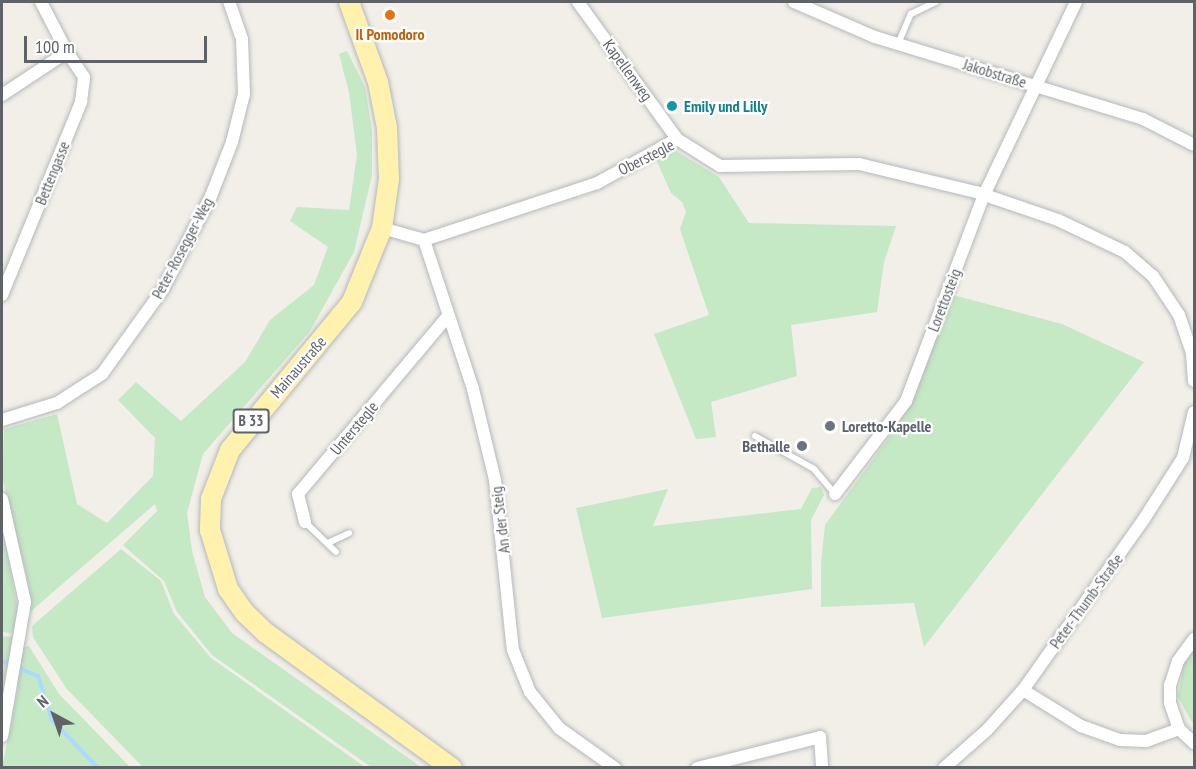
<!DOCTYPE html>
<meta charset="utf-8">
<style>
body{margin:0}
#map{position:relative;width:1196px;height:769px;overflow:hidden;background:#f1efe8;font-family:"PT Sans Narrow",sans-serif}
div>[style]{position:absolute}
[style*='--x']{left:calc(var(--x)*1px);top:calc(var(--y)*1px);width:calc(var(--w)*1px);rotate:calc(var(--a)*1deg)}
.green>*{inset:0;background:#c5e8c5}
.stream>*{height:4px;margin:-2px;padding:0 2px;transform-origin:2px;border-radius:2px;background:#aadaff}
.roads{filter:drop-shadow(0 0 2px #b5b8bc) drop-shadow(0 0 2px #b5b8bc)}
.lane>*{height:6px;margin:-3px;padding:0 3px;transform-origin:3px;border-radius:3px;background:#fff}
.street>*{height:12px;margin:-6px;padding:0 6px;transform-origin:6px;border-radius:6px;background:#fff}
.primary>*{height:20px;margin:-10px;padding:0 10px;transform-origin:10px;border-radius:10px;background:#fff2af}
.dots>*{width:16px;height:16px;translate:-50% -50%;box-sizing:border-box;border:3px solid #fff;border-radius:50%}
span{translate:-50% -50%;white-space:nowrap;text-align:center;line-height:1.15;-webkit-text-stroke:4.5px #fff;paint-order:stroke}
.shield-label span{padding:2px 4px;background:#fff;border:2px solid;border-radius:4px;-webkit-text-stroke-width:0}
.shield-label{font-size:15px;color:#5f6368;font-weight:700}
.food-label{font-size:16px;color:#c56008;font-weight:700}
.street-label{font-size:16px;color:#5f6368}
.culture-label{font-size:16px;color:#0d838f;font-weight:700}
.left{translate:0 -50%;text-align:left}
.worship-label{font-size:16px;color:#5b616d;font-weight:700}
.right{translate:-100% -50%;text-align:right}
.frame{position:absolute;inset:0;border:3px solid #5f6368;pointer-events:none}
.north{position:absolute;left:24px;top:685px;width:60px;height:60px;-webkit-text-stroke:4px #fff;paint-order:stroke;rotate:320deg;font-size:16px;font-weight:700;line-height:24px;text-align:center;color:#5f6368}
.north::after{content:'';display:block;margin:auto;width:21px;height:27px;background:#5f6368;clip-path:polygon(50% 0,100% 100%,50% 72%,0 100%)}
.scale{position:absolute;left:24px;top:36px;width:183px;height:27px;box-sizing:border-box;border:3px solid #5f6368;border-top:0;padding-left:8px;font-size:18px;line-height:21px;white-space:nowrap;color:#5f6368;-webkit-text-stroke:4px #fff;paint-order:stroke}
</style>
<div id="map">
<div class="green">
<div style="clip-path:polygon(347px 51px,365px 87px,372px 131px,372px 175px,354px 252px,310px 331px,203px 454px,187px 513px,192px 551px,205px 597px,232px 633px,421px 767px,371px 767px,212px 655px,177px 612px,164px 581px,123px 545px,157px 511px,155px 504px,30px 612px,29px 586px,2px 477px,4px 429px,57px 414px,77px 504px,107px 523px,153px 476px,155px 438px,118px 400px,136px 382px,181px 421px,245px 362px,270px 320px,314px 285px,328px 247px,290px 221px,297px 207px,349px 210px,357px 155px,349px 92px,339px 54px)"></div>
<div style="clip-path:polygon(671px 148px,719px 177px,749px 223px,896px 226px,884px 262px,877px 312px,791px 325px,797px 376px,711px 402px,716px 437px,696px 439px,654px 334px,709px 315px,680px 229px,686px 212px,682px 202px,671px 193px,654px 155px)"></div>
<div style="clip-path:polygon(953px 295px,1062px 324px,1144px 362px,924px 647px,914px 603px,821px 607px,821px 564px,825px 525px,896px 428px)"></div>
<div style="clip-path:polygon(821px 487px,824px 495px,811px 520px,812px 589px,602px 618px,576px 508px,668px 489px,653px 526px,801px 509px,812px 488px)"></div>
<div style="clip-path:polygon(2px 522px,22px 634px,2px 632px)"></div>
<div style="clip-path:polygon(121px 549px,161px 581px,174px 614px,211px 658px,365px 767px,144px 768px,135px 759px,66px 688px,33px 637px,32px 626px)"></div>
<div style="clip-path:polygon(2px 636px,16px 637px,2px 700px)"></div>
<div style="clip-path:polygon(29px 646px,59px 694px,130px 767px,2px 768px,18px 689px,16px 678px,22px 647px)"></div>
<div style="clip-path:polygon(1194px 649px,1194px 726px,1178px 697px,1184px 661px)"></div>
</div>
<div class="stream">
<div style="--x:2;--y:661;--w:39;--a:23"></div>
<div style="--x:38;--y:676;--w:46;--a:72.3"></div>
<div style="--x:52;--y:720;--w:66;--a:46.2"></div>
</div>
<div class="roads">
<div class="lane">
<div style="--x:898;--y:44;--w:33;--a:-67"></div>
<div style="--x:911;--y:14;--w:28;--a:-26"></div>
<div style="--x:755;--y:436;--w:68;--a:29.2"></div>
<div style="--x:814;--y:469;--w:33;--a:50"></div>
<div style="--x:305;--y:522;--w:43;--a:44.1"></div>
<div style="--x:330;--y:542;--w:21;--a:-25"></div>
</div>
<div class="street">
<div style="--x:578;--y:2;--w:169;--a:54.1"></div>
<div style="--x:677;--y:139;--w:51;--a:32.1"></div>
<div style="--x:720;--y:166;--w:139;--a:-0.8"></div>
<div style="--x:859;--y:164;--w:120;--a:13.5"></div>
<div style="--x:976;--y:192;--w:87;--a:18.9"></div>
<div style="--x:1058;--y:220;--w:74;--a:25.5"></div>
<div style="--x:1125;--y:252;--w:37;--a:41"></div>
<div style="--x:1153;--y:276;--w:47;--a:56.3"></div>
<div style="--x:1179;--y:315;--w:40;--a:71.1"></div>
<div style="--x:1192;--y:353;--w:28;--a:86"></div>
<div style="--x:794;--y:2;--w:88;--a:23.4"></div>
<div style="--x:875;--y:37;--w:280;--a:17"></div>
<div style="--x:1143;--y:119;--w:57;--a:27"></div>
<div style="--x:2;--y:95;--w:78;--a:-33.5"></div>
<div style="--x:67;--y:52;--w:56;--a:-117.5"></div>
<div style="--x:382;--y:228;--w:44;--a:15.9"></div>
<div style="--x:424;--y:240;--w:182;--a:-18.2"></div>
<div style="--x:597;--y:183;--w:91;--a:-28.8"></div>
<div style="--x:424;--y:240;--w:157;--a:71.8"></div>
<div style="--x:473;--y:389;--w:94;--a:76.4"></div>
<div style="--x:495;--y:480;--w:171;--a:84"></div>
<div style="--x:513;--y:650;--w:45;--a:68"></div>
<div style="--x:530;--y:692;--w:46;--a:51.1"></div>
<div style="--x:559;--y:728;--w:69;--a:35.5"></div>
<div style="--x:2;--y:295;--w:209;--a:-67.7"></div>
<div style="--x:81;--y:102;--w:25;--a:-83"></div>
<div style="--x:84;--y:77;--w:30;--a:-124"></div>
<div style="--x:2;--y:420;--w:58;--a:-17.2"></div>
<div style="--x:57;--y:403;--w:54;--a:-32.8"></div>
<div style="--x:102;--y:374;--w:105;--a:-54.3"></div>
<div style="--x:163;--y:289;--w:105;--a:-62.7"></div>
<div style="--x:211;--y:196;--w:58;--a:-68.7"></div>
<div style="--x:232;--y:142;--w:49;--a:-76"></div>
<div style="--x:244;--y:94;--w:55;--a:-92.1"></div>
<div style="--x:242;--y:39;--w:39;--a:-109"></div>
<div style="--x:835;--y:494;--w:117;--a:-52.6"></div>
<div style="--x:906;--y:401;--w:220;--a:-69.3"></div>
<div style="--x:984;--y:195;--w:214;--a:-64.5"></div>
<div style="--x:2;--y:499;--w:106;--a:77.4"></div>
<div style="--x:25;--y:602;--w:136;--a:99.7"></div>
<div style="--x:305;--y:522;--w:29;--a:-104"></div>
<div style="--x:298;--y:494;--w:233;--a:-49.9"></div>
<div style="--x:1194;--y:639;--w:27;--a:126"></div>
<div style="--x:1178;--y:661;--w:25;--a:108"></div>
<div style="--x:1170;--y:685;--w:18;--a:90"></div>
<div style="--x:1170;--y:703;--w:28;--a:71"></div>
<div style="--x:1179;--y:729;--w:21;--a:43"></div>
<div style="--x:1023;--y:690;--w:68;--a:31.8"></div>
<div style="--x:1081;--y:726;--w:41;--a:19.7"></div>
<div style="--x:1120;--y:740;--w:26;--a:2"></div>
<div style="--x:1146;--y:741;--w:35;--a:-20"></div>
<div style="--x:697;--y:768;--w:127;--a:-14.1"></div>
<div style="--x:820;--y:737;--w:31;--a:86"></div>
<div style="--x:944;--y:768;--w:57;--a:-41.5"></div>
<div style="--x:987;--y:730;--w:54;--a:-48"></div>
<div style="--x:1023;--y:690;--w:209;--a:-54.7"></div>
<div style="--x:1144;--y:519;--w:72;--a:-57.4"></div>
<div style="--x:1183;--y:458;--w:47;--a:-76.6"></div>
</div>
<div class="primary">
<div style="--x:349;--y:2;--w:85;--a:70.1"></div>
<div style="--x:378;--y:82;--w:47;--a:78.9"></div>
<div style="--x:387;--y:128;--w:51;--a:87.8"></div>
<div style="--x:389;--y:179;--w:49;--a:98.1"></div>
<div style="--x:382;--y:228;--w:80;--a:112.1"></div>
<div style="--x:352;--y:302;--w:192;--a:129.5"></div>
<div style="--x:230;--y:450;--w:53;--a:111.2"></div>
<div style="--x:211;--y:499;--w:31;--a:92"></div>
<div style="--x:210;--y:530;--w:62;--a:73"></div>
<div style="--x:228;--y:589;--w:29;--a:55"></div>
<div style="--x:245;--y:613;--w:29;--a:44"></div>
<div style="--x:266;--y:633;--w:230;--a:36"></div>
</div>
</div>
<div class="dots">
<div style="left:390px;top:15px;background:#e8710a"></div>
<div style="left:672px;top:106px;background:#0f9aa8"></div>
<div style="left:830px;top:426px;background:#6b7280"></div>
<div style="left:802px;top:446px;background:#6b7280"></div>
</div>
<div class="shield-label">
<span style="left:251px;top:421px">B 33</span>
</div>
<div class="food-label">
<span style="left:390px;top:34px">Il Pomodoro</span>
</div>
<div class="street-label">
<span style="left:628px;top:70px;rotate:54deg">Kapellenweg</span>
<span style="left:995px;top:73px;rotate:17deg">Jakobstraße</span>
<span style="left:646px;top:157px;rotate:-27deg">Oberstegle</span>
<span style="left:52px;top:173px;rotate:-68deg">Bettengasse</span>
<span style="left:182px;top:248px;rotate:-62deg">Peter-Rosegger-Weg</span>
<span style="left:944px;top:300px;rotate:-69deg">Lorettosteig</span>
<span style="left:298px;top:367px;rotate:-49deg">Mainaustraße</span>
<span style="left:354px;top:428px;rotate:-50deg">Unterstegle</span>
<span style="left:500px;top:520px;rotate:-97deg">An der Steig</span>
<span style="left:1086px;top:601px;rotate:-54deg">Peter-Thumb-Straße</span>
</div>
<div class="culture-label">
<span class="left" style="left:684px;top:106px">Emily und Lilly</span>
</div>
<div class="worship-label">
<span class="left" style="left:842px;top:426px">Loretto-Kapelle</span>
<span class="right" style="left:790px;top:446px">Bethalle</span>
</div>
<div class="frame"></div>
<div class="north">N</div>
<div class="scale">100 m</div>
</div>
